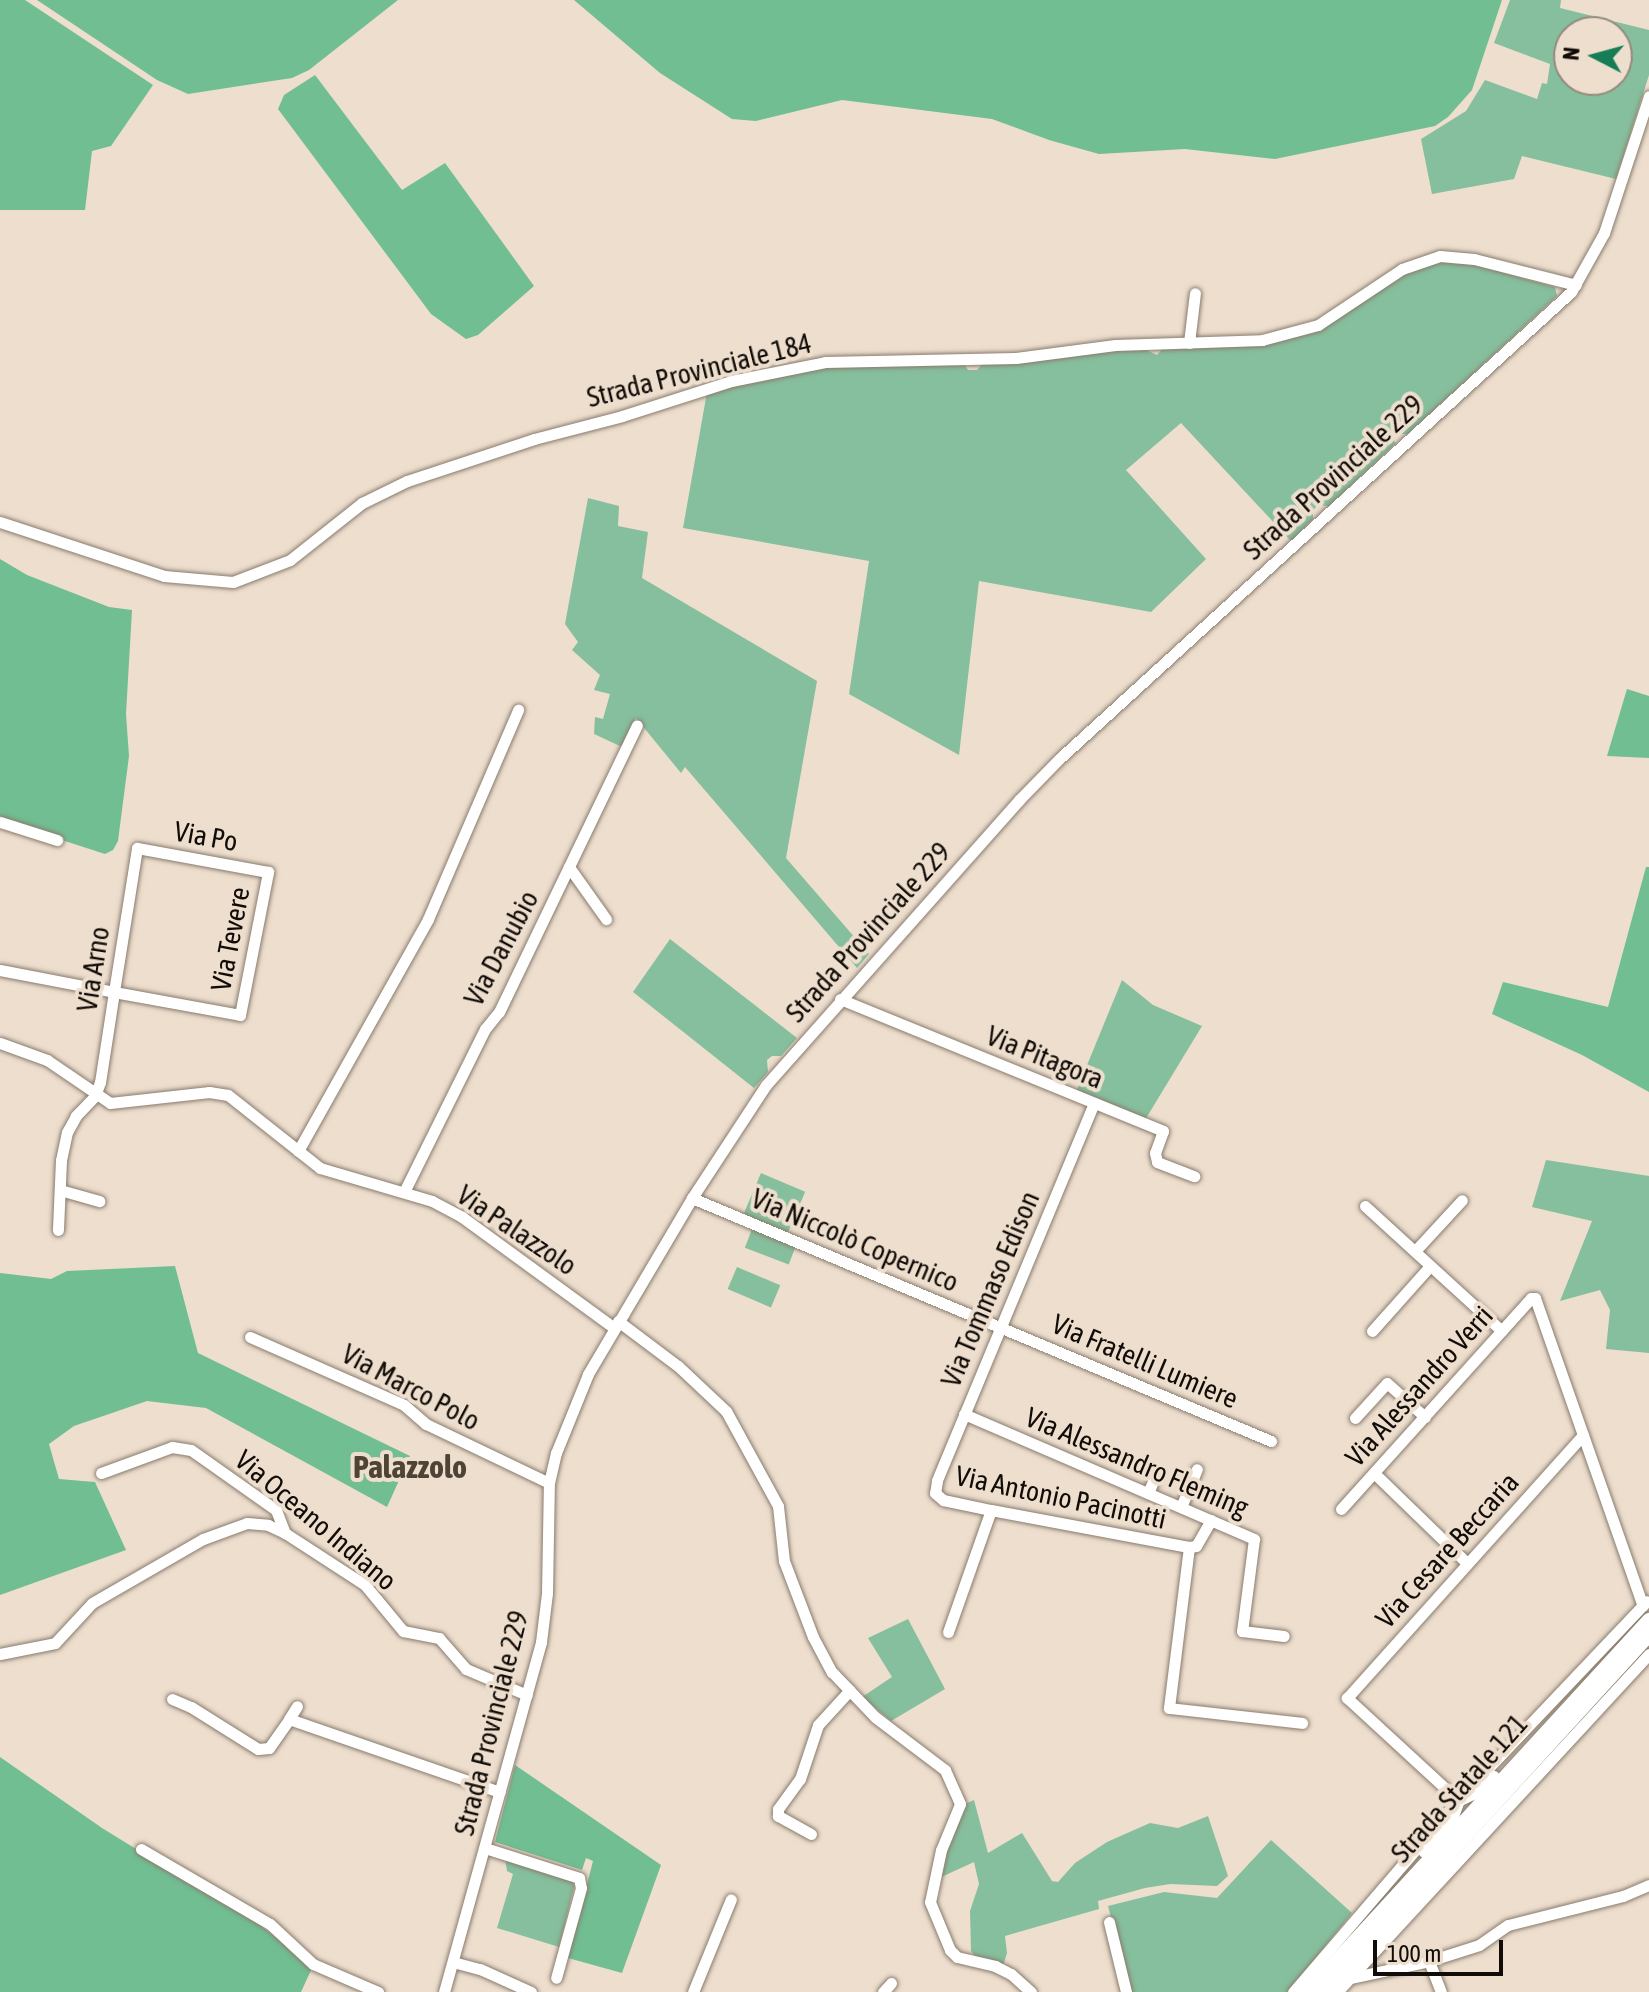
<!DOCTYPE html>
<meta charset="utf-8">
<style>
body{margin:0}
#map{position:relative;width:1649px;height:1992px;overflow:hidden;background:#eddece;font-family:"Asap Condensed",sans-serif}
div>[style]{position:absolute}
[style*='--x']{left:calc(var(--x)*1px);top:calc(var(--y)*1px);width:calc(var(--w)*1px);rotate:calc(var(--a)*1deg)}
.green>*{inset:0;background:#86bf9d;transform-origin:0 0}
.forest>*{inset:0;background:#71be93}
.roads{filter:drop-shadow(0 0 2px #897c6d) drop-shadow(0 0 2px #897c6d)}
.minor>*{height:11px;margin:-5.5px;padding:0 5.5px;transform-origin:5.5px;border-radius:5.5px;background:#fff}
.major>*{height:14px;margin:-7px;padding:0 7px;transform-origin:7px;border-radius:7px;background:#fff}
span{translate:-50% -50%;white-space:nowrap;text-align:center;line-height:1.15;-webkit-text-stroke:8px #eddece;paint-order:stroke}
.street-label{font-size:28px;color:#110c07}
.quarter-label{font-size:32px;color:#4f4335;font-weight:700}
.north{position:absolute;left:1553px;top:16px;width:80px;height:80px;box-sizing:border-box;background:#eddece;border:2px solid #958a7e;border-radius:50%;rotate:276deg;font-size:22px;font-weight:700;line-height:32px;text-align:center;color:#110c07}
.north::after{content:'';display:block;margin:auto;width:28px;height:36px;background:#177d56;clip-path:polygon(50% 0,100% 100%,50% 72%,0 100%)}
.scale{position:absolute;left:1373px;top:1940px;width:130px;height:36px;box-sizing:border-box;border:4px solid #110c07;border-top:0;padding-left:10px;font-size:24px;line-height:28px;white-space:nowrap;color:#110c07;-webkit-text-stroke:6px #eddece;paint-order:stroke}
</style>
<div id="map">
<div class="green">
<div style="clip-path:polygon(evenodd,1510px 0,1561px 0,1560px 8px,1649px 30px,1649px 75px,1616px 179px,1522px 156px,1514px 179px,1432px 194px,1421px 139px,1466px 111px,1485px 80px,1537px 99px,1542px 83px,1547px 84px,1550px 64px,1494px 43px,1510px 0,1569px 32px,1617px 32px,1617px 80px,1569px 80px,1569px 32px)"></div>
<div style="clip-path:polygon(1439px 261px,1472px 264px,1555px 287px,1557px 296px,1408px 434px,1394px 434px,1391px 438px,1396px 443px,1329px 506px,1318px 505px,1313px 510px,1313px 519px,1291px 541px,1181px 423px,1126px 470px,1206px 559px,1151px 612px,979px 581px,959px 755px,849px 694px,869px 561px,683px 528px,707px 392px,824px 366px,964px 364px,968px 370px,977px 370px,983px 363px,1114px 350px,1142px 348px,1157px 355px,1163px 348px,1267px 344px,1319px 328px,1405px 273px)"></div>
<div style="clip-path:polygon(588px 498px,619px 506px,618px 526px,648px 532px,642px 578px,817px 681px,786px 858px,869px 954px,857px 968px,685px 767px,681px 773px,636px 718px,622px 747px,594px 734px,595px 717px,603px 719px,610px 694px,594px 690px,600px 675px,572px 650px,578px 642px,565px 624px)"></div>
<div style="clip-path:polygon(670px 939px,797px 1038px,781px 1056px,772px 1056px,767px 1060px,768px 1072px,754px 1088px,633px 992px)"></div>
<div style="clip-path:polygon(1122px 980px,1153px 1005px,1202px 1026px,1145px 1120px,1076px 1092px)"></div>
<div style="clip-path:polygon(1546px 1160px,1649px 1176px,1649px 1353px,1606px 1349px,1610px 1310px,1600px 1290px,1560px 1301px,1592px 1221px,1532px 1207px)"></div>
<div style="left:761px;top:1173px;width:48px;height:45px;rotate:23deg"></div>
<div style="left:752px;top:1229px;width:47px;height:20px;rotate:21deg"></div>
<div style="left:737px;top:1267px;width:47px;height:24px;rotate:23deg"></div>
<div style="clip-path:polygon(908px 1619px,945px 1689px,891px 1721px,862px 1697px,892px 1677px,868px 1638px)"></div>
<div style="clip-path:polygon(974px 1800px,988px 1853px,1022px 1833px,1052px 1881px,1058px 1882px,1075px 1863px,1107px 1842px,1150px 1823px,1178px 1828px,1208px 1816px,1228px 1876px,1217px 1886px,1170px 1884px,1145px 1888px,1098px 1901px,1099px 1909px,1005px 1936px,1007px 1953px,1003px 1966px,975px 1956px,971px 1951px,970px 1911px,979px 1884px,974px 1862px,937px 1879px,963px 1805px)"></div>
<div style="clip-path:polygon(1271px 1840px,1352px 1913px,1288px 1992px,1130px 1992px,1108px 1906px,1164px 1892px,1217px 1898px)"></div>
<div style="clip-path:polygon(505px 1858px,572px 1881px,574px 1887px,559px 1947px,497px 1928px,513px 1874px,507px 1871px)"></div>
</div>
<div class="forest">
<div style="clip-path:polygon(0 0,25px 0,153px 85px,111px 146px,92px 151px,85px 210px,0 210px)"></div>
<div style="clip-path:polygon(37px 0,398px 0,309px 70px,292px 78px,188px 94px,157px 80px)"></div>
<div style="clip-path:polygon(574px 0,1502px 0,1472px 90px,1448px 117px,1435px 126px,1275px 159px,1185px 149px,1099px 154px,1049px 140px,992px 119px,842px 100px,756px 121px,732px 119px,660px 73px)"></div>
<div style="clip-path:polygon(315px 75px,402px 190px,445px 163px,534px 286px,478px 335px,466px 339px,431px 314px,278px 109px,284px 95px)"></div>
<div style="clip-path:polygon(0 559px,27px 575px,109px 607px,132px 610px,126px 714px,129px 756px,118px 841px,113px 850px,105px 854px,0 820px)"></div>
<div style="clip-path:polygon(1627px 689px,1649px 696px,1649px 758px,1607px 756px)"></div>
<div style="clip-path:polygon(1646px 867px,1649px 867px,1649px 1092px,1582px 1055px,1492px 1014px,1503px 982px,1608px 1007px)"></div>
<div style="clip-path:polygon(175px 1266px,198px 1353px,410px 1456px,387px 1507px,206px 1408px,147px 1401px,74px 1426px,49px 1444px,59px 1479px,95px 1482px,126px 1550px,0 1595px,0 1273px,51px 1279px,67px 1271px)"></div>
<div style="clip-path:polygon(0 1757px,102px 1828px,261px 1926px,313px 1966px,301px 1992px,0 1992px)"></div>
<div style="clip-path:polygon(515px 1765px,661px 1865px,622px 1973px,568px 1958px,593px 1861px,586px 1858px,582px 1870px,495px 1842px)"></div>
</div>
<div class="roads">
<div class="minor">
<div style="--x:1189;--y:343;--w:50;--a:-83.2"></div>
<div style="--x:0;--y:522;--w:173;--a:18.2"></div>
<div style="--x:164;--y:576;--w:69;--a:5"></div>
<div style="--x:233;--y:582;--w:61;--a:-21.1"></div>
<div style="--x:290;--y:560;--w:92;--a:-38.4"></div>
<div style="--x:362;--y:503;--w:50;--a:-26.1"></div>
<div style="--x:407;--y:481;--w:134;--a:-18.3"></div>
<div style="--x:534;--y:439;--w:91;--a:-14.6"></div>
<div style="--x:622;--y:416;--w:114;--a:-17.8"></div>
<div style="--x:731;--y:381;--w:96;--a:-11.4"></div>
<div style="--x:825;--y:362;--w:191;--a:-1.2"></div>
<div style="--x:1016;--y:358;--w:100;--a:-7.5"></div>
<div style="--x:1115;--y:345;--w:147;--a:-1.9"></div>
<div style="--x:1262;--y:340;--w:58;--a:-15"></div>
<div style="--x:1318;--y:325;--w:101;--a:-33.7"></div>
<div style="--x:1402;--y:269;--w:40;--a:-18.9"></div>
<div style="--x:1440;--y:256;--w:34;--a:5"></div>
<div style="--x:1474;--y:259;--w:105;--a:14.3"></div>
<div style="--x:0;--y:822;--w:60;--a:17.5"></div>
<div style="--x:569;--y:867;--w:64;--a:54.6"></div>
<div style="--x:0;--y:970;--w:116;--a:10.9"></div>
<div style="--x:114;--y:992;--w:128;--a:10.3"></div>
<div style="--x:240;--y:1015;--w:146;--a:-78.9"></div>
<div style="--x:268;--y:872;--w:133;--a:-169.6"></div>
<div style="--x:137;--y:848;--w:146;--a:99.1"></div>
<div style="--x:114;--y:992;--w:91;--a:98.8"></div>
<div style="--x:100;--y:1082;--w:15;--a:110"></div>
<div style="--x:95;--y:1096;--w:28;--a:134"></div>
<div style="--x:76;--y:1116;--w:18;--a:119"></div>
<div style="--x:67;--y:1132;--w:29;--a:102"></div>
<div style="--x:61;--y:1160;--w:70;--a:92.5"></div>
<div style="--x:840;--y:999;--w:349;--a:22.2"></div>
<div style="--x:1163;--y:1131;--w:23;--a:110"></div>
<div style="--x:1155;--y:1153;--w:9;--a:77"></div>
<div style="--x:1157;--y:1162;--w:40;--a:21"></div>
<div style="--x:0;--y:1043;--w:50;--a:19.9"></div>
<div style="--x:47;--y:1060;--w:76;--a:34.3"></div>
<div style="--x:110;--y:1103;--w:100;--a:-6.3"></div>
<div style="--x:209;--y:1092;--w:19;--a:9"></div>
<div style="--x:228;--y:1095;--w:117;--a:38.4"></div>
<div style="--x:320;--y:1168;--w:117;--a:16.4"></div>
<div style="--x:432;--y:1201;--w:34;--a:28"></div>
<div style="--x:462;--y:1217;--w:188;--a:36.1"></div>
<div style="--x:1094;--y:1103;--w:409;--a:112.6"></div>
<div style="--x:937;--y:1481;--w:12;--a:99"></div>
<div style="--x:935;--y:1493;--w:11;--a:41"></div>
<div style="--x:943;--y:1500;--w:49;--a:11.8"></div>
<div style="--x:991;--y:1510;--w:201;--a:10.6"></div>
<div style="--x:1189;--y:1547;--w:7;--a:-8"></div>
<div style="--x:1196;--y:1546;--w:30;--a:-60"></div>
<div style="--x:298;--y:1151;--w:266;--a:-60.7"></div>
<div style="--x:428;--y:919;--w:228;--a:-66.7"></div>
<div style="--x:60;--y:1190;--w:41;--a:15.8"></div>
<div style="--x:404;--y:1192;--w:182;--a:-63.6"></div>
<div style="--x:485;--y:1029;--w:22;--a:-51"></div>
<div style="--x:499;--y:1012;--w:318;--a:-64.3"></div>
<div style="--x:692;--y:1198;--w:628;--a:22.77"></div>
<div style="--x:1365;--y:1206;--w:185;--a:42.4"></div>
<div style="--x:1415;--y:1251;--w:69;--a:-47.3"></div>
<div style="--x:618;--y:1321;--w:75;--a:36.9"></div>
<div style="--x:678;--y:1366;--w:66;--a:43.2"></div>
<div style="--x:726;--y:1411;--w:108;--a:61.3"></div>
<div style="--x:778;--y:1506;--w:55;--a:83.8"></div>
<div style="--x:784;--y:1561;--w:81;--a:69.1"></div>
<div style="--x:813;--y:1637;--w:40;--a:62"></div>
<div style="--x:832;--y:1672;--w:62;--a:46.3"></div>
<div style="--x:875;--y:1717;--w:88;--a:37.1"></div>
<div style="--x:945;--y:1770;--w:37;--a:66"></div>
<div style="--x:960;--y:1804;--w:50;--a:112.4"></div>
<div style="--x:941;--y:1850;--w:53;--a:101.9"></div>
<div style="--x:930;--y:1902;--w:52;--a:67.4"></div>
<div style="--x:950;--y:1950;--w:10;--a:45"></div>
<div style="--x:957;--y:1957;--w:39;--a:13"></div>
<div style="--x:995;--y:1966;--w:18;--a:27"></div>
<div style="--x:1011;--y:1974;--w:27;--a:42"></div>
<div style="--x:1372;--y:1331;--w:87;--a:-48.3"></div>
<div style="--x:250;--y:1337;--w:168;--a:23.8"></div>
<div style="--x:404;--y:1405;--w:29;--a:41"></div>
<div style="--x:426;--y:1424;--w:136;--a:25.6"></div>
<div style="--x:964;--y:1414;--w:316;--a:23.3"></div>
<div style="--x:1254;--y:1539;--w:93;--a:97.4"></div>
<div style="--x:1242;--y:1631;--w:42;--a:6.8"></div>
<div style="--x:1355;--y:1418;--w:47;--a:-47.6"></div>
<div style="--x:1387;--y:1383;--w:51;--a:41.8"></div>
<div style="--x:101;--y:1473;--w:76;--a:-20.1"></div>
<div style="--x:172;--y:1447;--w:19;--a:9"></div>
<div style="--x:191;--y:1450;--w:104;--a:35.2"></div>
<div style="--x:276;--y:1510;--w:25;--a:69"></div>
<div style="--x:285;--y:1533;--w:95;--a:33"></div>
<div style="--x:365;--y:1585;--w:60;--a:50.4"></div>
<div style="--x:403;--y:1631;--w:37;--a:11"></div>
<div style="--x:439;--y:1638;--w:41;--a:48.9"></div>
<div style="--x:466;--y:1669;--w:66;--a:23.1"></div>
<div style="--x:1374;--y:1473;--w:129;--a:44.1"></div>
<div style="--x:1148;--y:1493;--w:21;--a:-67"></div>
<div style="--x:1181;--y:1507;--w:41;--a:-67.2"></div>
<div style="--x:1341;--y:1509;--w:284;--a:-48"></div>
<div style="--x:1531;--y:1298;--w:4;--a:0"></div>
<div style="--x:1535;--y:1298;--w:326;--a:70.7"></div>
<div style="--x:1189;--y:1547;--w:162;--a:97.1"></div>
<div style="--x:1169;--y:1708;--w:134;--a:6.4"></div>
<div style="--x:948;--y:1632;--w:129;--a:-70.6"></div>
<div style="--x:0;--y:1654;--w:56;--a:-11.3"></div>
<div style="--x:55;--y:1643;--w:54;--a:-47.2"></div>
<div style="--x:92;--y:1603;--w:128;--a:-30"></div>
<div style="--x:203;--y:1539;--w:47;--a:-20"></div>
<div style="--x:247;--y:1523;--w:21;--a:5"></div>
<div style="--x:268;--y:1525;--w:19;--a:25"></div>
<div style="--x:172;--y:1699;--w:21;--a:23"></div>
<div style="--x:191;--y:1707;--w:79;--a:32.1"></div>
<div style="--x:258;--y:1749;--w:11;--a:-5"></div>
<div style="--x:269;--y:1748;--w:35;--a:-55"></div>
<div style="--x:289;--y:1719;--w:223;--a:19.1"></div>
<div style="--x:289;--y:1719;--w:15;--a:-58"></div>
<div style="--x:1458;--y:1800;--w:151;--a:-137.4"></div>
<div style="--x:1347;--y:1698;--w:353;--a:-48.1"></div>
<div style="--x:811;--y:1834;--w:38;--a:-151"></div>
<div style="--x:778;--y:1816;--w:7;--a:-90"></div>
<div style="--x:778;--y:1809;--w:37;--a:-54"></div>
<div style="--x:800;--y:1779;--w:57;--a:-71.6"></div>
<div style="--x:818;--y:1725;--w:47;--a:-47.6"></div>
<div style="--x:485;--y:1848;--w:99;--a:17.7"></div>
<div style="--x:579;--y:1878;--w:10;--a:79"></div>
<div style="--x:581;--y:1888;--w:93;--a:105.5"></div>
<div style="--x:141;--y:1849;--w:149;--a:30.2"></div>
<div style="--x:270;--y:1924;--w:59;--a:42.9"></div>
<div style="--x:313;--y:1964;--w:71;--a:23.3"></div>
<div style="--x:1109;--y:1922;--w:72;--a:76.3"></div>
<div style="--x:1429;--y:1961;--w:33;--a:69"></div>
<div style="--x:453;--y:1962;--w:28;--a:15"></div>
<div style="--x:480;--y:1969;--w:56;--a:24.3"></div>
<div style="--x:1350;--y:1978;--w:81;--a:-12.1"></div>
<div style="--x:1429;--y:1961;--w:52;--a:-17.7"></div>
<div style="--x:1479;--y:1945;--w:35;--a:-35"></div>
<div style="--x:1508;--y:1925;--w:119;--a:-14.2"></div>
<div style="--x:1623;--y:1896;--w:28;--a:-23"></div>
<div style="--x:444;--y:1992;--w:363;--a:-74.5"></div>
<div style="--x:541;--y:1642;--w:49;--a:-83"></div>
<div style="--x:547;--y:1593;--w:110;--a:-89"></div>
<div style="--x:549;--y:1483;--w:31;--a:-77"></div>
<div style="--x:556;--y:1453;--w:85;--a:-67.9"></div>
<div style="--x:588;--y:1374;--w:204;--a:-59.4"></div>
<div style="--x:692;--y:1198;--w:135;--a:-56.8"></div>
<div style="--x:766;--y:1085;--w:381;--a:-48.4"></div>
<div style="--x:1019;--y:800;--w:57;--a:-45.7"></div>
<div style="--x:1059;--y:759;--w:693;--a:-42.37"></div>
<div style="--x:1571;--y:292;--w:68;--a:-60.8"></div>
<div style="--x:1604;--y:233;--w:144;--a:-71.8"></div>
<div style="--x:693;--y:1992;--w:100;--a:-67.8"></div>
<div style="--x:883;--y:1992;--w:12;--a:-48"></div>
<div style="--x:1293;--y:1992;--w:253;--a:-49.3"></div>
<div style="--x:1458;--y:1800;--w:274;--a:-46.5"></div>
<div style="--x:1337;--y:1992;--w:460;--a:-47.3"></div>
</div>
<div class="major">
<div style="--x:1425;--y:1851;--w:38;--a:-49"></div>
<div style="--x:1450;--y:1822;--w:23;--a:-70"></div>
<div style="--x:1458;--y:1800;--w:26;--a:-25"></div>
<div style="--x:1482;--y:1789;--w:16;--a:-45"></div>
<div style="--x:1308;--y:1992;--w:505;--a:-47.49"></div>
<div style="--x:1323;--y:1992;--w:483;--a:-47.6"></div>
</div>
</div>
<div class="street-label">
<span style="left:699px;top:370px;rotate:-14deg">Strada Provinciale 184</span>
<span style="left:1333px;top:477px;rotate:-42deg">Strada Provinciale 229</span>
<span style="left:206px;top:836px;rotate:10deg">Via Po</span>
<span style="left:868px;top:932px;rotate:-48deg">Strada Provinciale 229</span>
<span style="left:230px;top:939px;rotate:-79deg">Via Tevere</span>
<span style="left:501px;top:948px;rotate:-62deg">Via Danubio</span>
<span style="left:93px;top:969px;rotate:-81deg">Via Arno</span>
<span style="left:1045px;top:1057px;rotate:22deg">Via Pitagora</span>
<span style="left:517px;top:1230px;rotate:34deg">Via Palazzolo</span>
<span style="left:855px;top:1240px;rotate:23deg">Via Niccolò Copernico</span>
<span style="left:990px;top:1289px;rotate:-67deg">Via Tommaso Edison</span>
<span style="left:1145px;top:1361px;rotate:23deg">Via Fratelli Lumiere</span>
<span style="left:1419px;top:1386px;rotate:-48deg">Via Alessandro Verri</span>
<span style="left:411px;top:1387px;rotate:28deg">Via Marco Polo</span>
<span style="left:1137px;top:1462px;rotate:23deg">Via Alessandro Fleming</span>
<span style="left:1061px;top:1497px;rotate:12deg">Via Antonio Pacinotti</span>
<span style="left:316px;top:1520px;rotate:40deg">Via Oceano Indiano</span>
<span style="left:1447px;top:1550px;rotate:-48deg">Via Cesare Beccaria</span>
<span style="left:491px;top:1723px;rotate:-76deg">Strada Provinciale 229</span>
<span style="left:1459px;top:1788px;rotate:-48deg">Strada Statale 121</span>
</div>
<div class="quarter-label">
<span style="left:410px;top:1467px">Palazzolo</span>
</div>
<div class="north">N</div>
<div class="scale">100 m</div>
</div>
